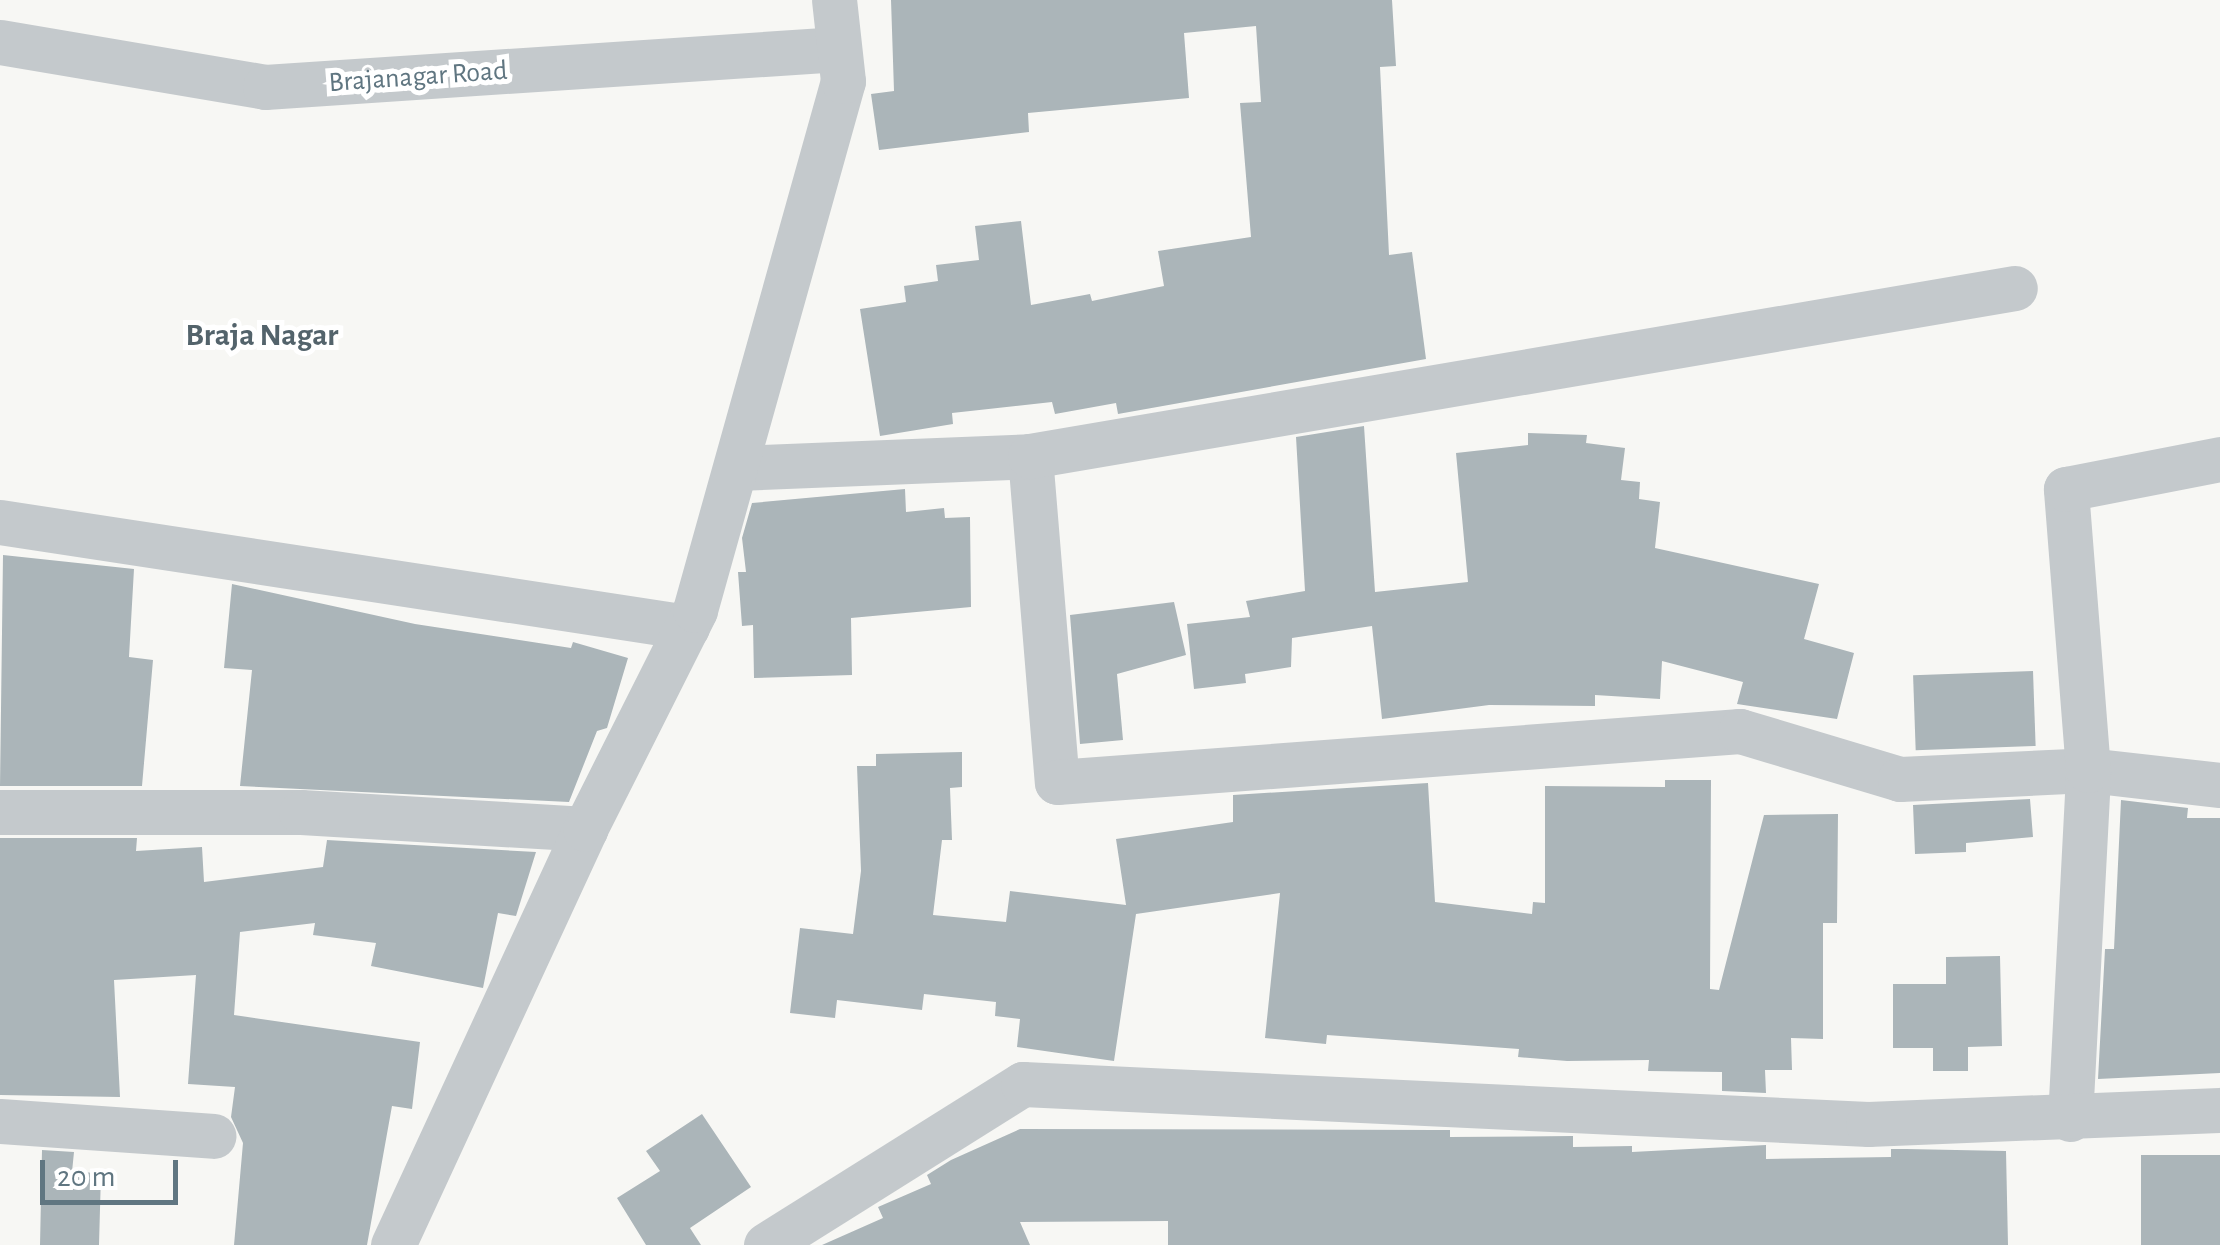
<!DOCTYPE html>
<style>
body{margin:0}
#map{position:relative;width:2220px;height:1245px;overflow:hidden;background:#f7f7f4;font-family:"Alegreya Sans",sans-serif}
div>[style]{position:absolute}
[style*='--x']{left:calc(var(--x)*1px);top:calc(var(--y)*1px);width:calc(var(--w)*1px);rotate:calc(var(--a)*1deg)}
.building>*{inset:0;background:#abb5b9;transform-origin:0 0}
.minor>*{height:45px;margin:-22.5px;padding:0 22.5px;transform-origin:22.5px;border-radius:22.5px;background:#c4c9cc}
span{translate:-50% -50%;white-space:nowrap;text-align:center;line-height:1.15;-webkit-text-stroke:10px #fff;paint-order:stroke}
.street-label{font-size:28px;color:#607681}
.quarter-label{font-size:32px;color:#53636b;font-weight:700}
.scale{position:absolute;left:40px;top:1160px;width:138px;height:45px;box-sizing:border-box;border:5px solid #607681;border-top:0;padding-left:12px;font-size:30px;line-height:35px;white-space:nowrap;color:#607681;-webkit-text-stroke:8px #fff;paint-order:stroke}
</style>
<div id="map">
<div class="building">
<div style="clip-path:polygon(891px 0,1392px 0,1396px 66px,1380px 67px,1389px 255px,1412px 252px,1426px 359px,1118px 414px,1116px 403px,1055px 414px,1052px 402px,952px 413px,953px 424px,880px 436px,860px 309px,906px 302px,904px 286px,938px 281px,936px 265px,979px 260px,975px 226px,1021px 221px,1031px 305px,1090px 294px,1092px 301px,1164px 286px,1158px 251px,1251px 237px,1240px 103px,1261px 102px,1256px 26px,1184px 33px,1189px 98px,1028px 113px,1029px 132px,879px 150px,871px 94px,894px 91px)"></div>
<div style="clip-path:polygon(1364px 426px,1375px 592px,1468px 582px,1456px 453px,1528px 445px,1528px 433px,1587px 435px,1586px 443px,1625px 448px,1621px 480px,1640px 482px,1639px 499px,1660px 502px,1655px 548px,1819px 584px,1804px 639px,1854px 653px,1837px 719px,1737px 704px,1743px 682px,1662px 661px,1660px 699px,1595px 695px,1595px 706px,1489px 705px,1382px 719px,1372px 626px,1292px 638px,1291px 667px,1245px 674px,1246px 683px,1194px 689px,1187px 624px,1250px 617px,1246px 601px,1305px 591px,1296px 437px)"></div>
<div style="clip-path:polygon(905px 489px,906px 512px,944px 508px,945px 518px,970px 517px,971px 607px,851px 618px,852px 675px,754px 678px,753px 625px,742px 626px,738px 572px,746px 572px,742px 538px,752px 503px)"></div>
<div style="clip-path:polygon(3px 555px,134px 569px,129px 657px,153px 660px,142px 786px,0 786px)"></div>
<div style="clip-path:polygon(232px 584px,415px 624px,571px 648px,573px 642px,628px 658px,607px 728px,597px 731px,569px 802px,240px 786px,252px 670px,224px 668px)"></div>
<div style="clip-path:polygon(1174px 602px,1186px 655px,1117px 674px,1123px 740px,1080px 744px,1070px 615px)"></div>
<div style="left:2033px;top:671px;width:75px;height:120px;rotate:88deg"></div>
<div style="clip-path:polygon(962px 752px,962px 787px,950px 788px,952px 840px,942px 840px,933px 915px,1006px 922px,1010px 891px,1126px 905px,1116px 839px,1233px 822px,1233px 795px,1428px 783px,1435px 902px,1532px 914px,1533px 902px,1545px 903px,1545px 786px,1665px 787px,1665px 780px,1711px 780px,1710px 989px,1719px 990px,1764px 815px,1838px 814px,1837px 923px,1823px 923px,1823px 1039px,1791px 1038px,1792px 1070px,1765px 1070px,1766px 1093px,1722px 1091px,1722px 1072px,1648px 1071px,1649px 1060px,1567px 1061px,1518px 1057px,1519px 1049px,1327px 1035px,1326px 1044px,1265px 1038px,1280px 893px,1136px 914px,1114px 1061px,1017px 1047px,1020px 1019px,995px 1016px,996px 1002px,924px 994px,922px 1010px,837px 1000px,835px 1018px,790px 1013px,800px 928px,853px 934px,861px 871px,857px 766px,876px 766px,876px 754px)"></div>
<div style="clip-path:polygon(2030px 799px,2033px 837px,1966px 843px,1966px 852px,1915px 854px,1913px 805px)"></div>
<div style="clip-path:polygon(2121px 800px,2188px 808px,2187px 818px,2220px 818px,2220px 1073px,2098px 1079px,2105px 949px,2114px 949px)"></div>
<div style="clip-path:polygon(0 838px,137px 838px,136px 851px,202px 847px,204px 882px,323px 867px,327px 840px,536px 852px,516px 916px,498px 913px,483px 988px,371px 966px,376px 943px,313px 935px,315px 923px,240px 932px,234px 1015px,420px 1042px,412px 1109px,392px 1106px,367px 1245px,234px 1245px,243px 1143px,231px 1117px,235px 1087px,188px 1084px,196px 975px,114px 980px,120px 1097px,0 1095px)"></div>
<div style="clip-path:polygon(2000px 956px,2002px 1046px,1968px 1047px,1968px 1071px,1933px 1071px,1933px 1048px,1893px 1048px,1893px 984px,1946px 984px,1946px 957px)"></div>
<div style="clip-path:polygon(702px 1114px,751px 1187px,690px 1228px,701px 1245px,646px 1245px,617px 1198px,660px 1171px,646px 1151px)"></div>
<div style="clip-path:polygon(1020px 1129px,1435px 1130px,1450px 1130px,1450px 1137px,1573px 1136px,1573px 1147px,1632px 1146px,1632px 1152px,1766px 1145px,1766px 1159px,1891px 1157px,1891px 1149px,1906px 1149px,2006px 1151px,2008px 1245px,1168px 1245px,1168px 1221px,1020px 1222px,1030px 1245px,822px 1245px,883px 1218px,878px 1207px,931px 1184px,927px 1175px,951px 1160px)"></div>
<div style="clip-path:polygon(42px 1150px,74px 1152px,72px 1172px,101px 1173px,99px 1245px,40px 1245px)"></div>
<div style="left:2220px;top:1155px;width:90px;height:79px;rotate:90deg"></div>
</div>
<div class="minor">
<div style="--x:0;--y:42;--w:269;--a:9.6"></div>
<div style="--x:265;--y:87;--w:575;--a:-3.79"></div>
<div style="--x:1030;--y:456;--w:327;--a:85.3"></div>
<div style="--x:1057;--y:782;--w:685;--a:-4.27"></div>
<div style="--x:1740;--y:731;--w:167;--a:16.7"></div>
<div style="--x:1900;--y:779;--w:188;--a:-2.7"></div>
<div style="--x:2088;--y:770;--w:133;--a:6.5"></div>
<div style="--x:737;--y:468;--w:293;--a:-2.3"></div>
<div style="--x:1030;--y:456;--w:999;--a:-9.68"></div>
<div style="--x:0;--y:522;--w:695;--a:8.69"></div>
<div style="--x:0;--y:812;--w:301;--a:0"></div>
<div style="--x:301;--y:812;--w:285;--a:3.4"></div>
<div style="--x:2070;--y:1119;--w:349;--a:-87"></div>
<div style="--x:2088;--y:770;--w:282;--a:-94.5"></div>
<div style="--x:2066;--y:489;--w:157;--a:-11"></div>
<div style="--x:0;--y:1121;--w:214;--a:4"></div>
<div style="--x:393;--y:1245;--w:458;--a:-65.2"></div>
<div style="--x:585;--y:829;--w:245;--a:-63.3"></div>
<div style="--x:695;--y:610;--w:549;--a:-74.37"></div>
<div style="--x:843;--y:81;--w:81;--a:-96.3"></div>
<div style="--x:766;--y:1245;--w:303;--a:-32.1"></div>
<div style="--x:1023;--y:1084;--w:846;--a:2.71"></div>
<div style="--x:1868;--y:1124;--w:352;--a:-2.3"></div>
</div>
<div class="street-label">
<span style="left:418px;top:77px;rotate:-4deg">Brajanagar Road</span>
</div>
<div class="quarter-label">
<span style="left:262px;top:335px">Braja Nagar</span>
</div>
<div class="scale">20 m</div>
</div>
